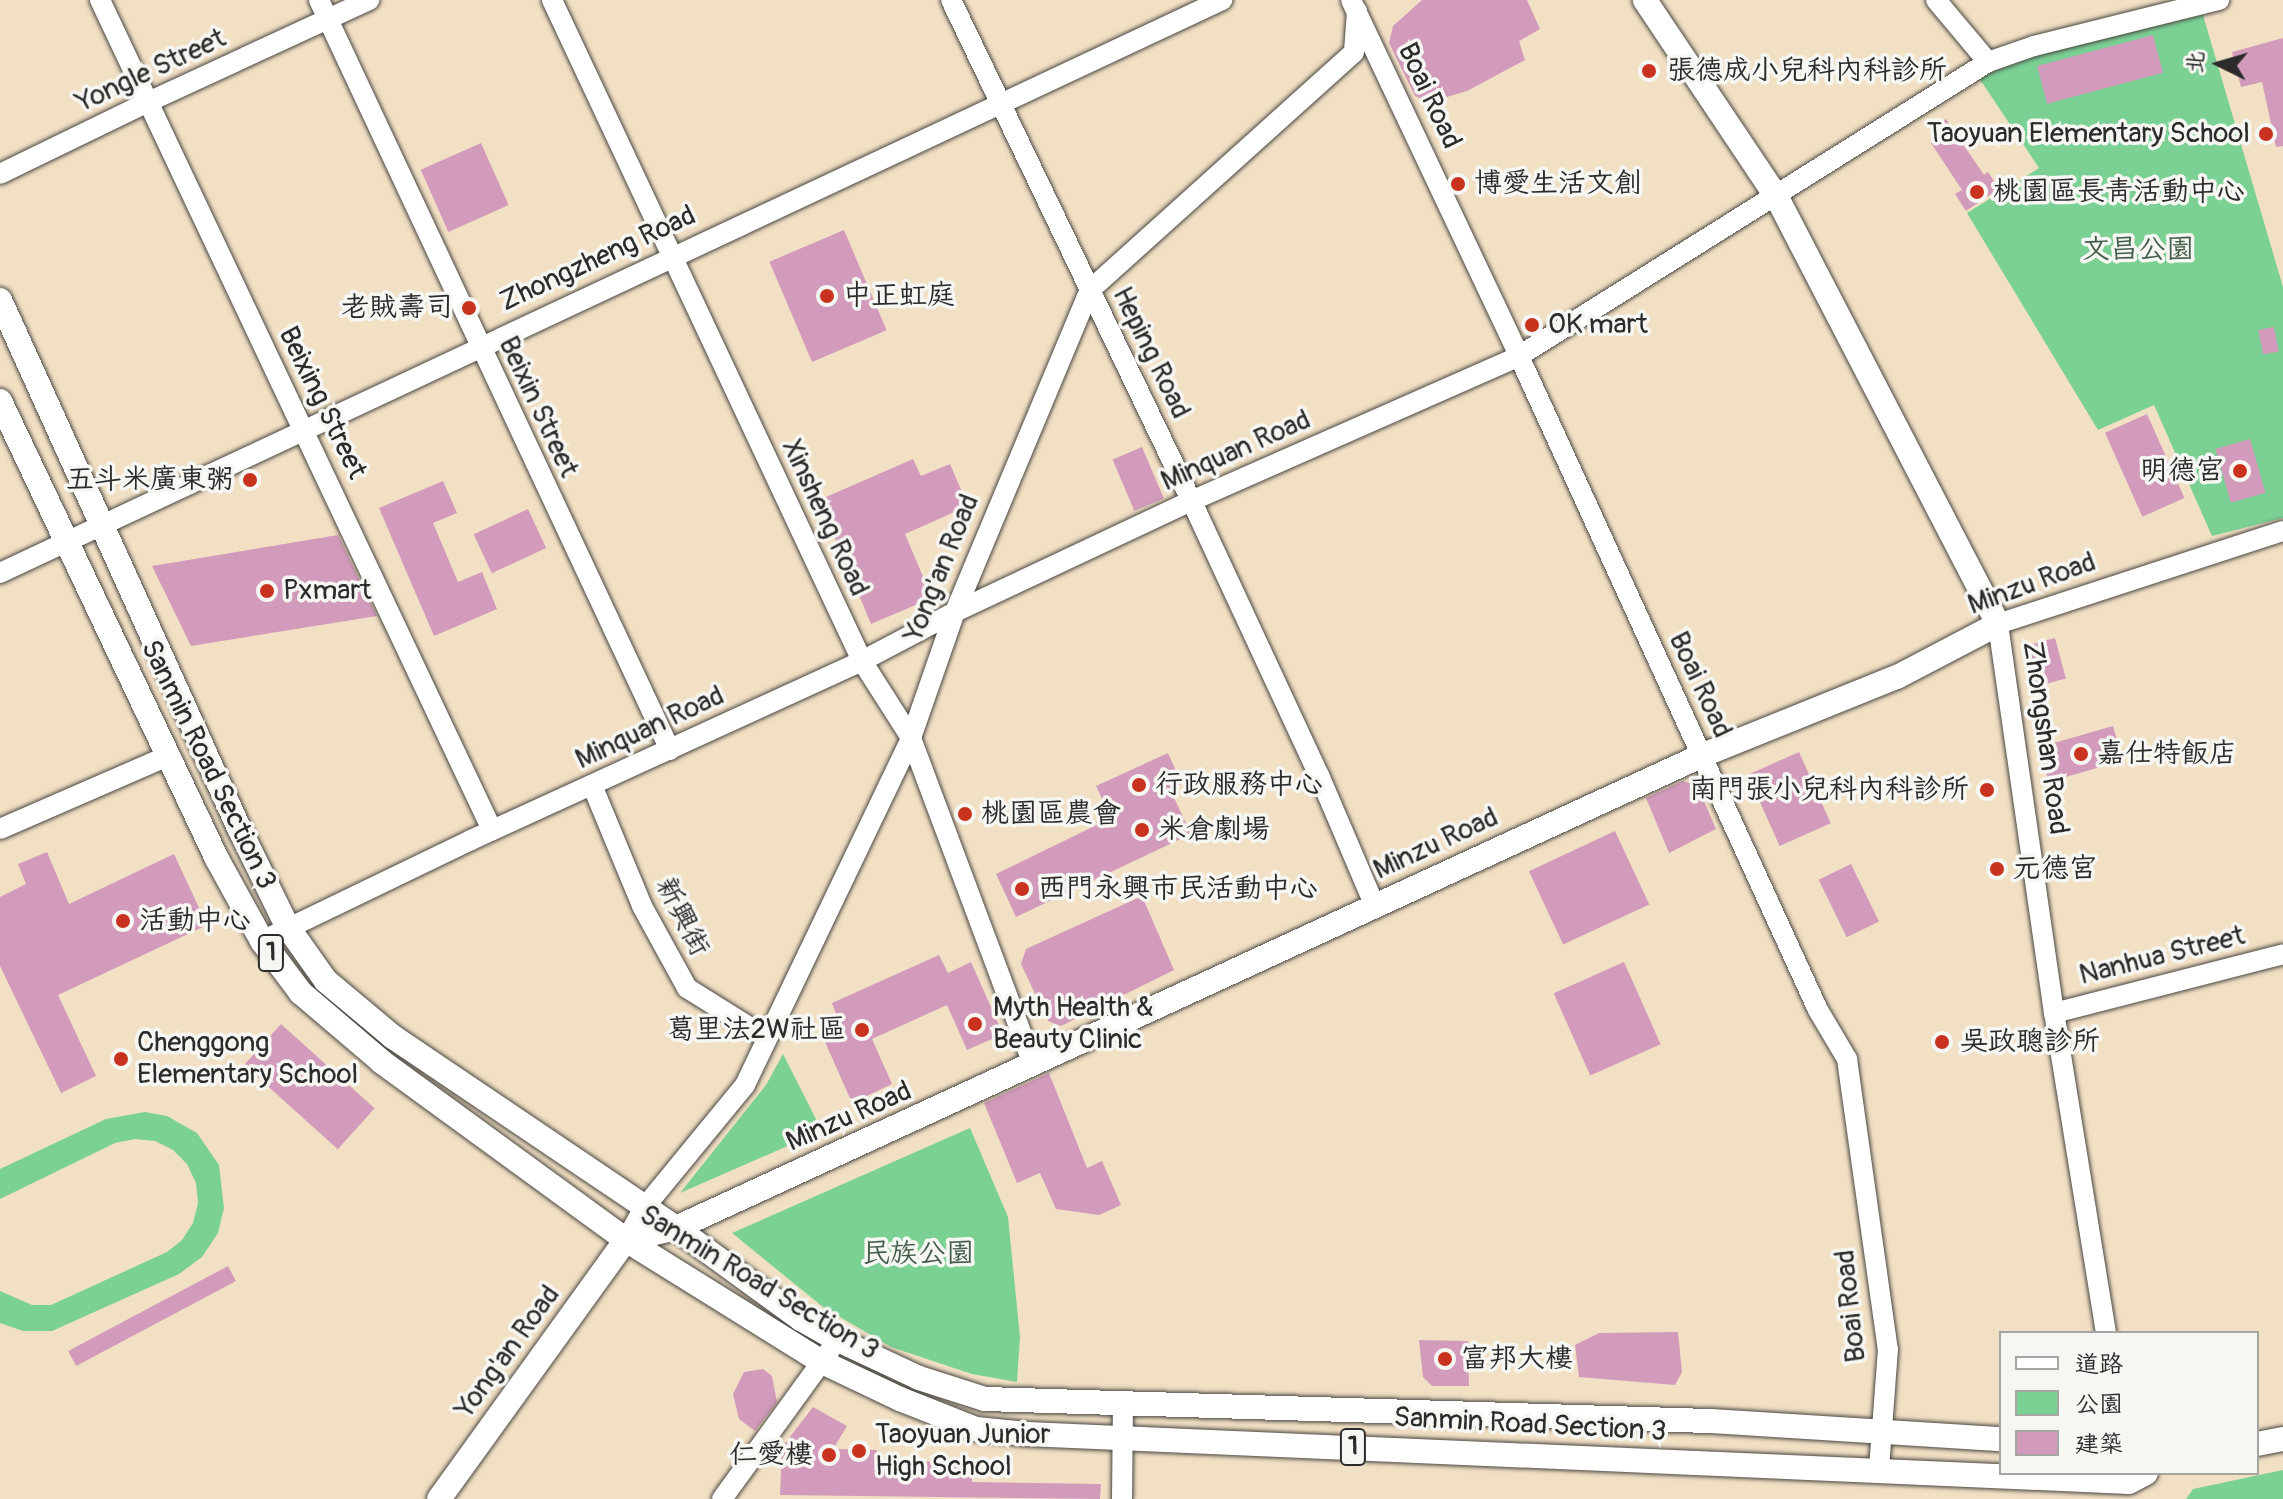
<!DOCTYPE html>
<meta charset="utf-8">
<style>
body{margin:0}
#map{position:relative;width:2283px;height:1499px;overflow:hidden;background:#f2e0c4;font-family:Pangolin,"LXGW WenKai TC",sans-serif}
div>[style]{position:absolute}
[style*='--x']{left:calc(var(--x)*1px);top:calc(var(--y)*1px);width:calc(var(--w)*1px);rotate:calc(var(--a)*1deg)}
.green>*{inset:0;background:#7bd194}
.building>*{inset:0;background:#d29bbb;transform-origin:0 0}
.roads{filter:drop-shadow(0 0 2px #494642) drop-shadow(0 0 2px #494642)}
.minor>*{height:20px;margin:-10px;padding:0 10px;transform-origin:10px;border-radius:10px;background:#fff}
.major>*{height:24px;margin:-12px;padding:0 12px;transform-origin:12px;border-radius:12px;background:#fff}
.dots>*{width:22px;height:22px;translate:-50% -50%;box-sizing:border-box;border:4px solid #f6f6f2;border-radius:50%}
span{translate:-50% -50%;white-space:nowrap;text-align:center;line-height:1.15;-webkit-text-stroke:7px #f6f6f2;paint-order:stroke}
.shield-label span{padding:2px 6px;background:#f6f6f2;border:2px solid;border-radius:6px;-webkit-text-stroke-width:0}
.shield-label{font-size:26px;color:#2b2b2b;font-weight:700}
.street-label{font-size:28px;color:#2b2b2b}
.poi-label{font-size:28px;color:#2b2b2b}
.left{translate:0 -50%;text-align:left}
.right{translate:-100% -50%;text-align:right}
.park-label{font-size:28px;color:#435d4a}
.legend{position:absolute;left:1999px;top:1331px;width:260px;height:144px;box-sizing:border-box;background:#f6f6f2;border:2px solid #a5a5a2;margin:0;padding:10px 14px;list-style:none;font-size:24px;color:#2b2b2b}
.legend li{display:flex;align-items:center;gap:16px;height:40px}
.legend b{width:40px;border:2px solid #a5a5a2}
.north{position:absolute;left:2179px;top:24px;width:80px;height:80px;-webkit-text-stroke:6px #f6f6f2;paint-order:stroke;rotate:275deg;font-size:22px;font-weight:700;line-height:32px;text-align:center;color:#2b2b2b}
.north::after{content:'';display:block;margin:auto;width:28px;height:36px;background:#2b2b2b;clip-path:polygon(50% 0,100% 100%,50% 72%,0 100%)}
</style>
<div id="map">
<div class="green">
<div style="clip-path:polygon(2203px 15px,2283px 287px,2283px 518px,2212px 536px,2154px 405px,2098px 430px,1967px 213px,2039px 168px,1979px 78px,2020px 59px)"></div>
<div style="clip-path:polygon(783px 1054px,822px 1131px,680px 1193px,766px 1085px)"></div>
<div style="clip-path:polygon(145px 1112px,167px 1116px,197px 1133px,219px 1165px,224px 1208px,218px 1233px,202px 1257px,179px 1274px,52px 1331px,23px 1331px,0 1323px,0 1291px,32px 1305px,51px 1305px,167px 1252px,182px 1240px,193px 1223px,198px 1203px,196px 1183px,187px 1164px,173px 1150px,155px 1141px,135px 1139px,115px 1143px,0 1199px,0 1169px,106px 1119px)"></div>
<div style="clip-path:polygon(970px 1128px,1008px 1217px,1020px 1337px,1017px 1382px,972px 1374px,891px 1347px,823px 1307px,732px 1233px)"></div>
<div style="clip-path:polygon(2283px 1470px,2283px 1499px,2186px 1499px,2193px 1489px)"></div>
</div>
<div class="building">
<div style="clip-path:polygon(1422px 0,1527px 0,1540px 29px,1519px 41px,1525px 60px,1467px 91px,1430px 102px,1415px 96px,1389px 43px,1393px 26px)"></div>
<div style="left:2153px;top:35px;width:39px;height:120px;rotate:75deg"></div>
<div style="clip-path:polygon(2283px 38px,2283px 146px,2276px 147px,2262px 82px,2241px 87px,2232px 52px)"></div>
<div style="clip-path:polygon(1946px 119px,1984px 175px,1988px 172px,1999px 189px,1966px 211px,1955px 194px,1962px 190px,1931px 143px,1938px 138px,1932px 129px)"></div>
<div style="left:481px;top:143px;width:68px;height:66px;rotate:66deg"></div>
<div style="left:844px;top:230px;width:109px;height:81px;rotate:67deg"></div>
<div style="left:2274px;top:327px;width:25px;height:16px;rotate:79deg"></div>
<div style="left:2147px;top:414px;width:92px;height:46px;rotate:66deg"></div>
<div style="left:2250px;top:439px;width:56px;height:36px;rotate:74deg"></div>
<div style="left:1142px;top:447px;width:56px;height:32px;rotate:67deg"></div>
<div style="clip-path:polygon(913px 459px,921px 476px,950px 464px,968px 506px,905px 534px,932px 598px,871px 624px,819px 500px)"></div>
<div style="clip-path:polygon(443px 481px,457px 513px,433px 523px,458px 582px,482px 572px,497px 609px,434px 636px,379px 508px)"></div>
<div style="left:528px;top:509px;width:43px;height:60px;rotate:65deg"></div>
<div style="clip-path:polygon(338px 535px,377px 616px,191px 646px,152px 566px)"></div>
<div style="left:2055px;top:638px;width:42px;height:30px;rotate:75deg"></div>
<div style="left:2113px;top:726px;width:36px;height:77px;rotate:74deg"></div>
<div style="left:1799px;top:752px;width:78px;height:56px;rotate:66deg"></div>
<div style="clip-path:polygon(1168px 753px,1182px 784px,1170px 789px,1191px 834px,1016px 917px,996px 874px,1111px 818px,1096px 786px)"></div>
<div style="clip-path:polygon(1683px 781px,1697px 785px,1716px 829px,1669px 853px,1646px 798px)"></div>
<div style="left:1615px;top:831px;width:81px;height:95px;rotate:65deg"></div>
<div style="clip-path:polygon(47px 852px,69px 904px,174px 854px,207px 925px,58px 995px,96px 1076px,61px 1093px,0 966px,0 897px,26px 884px,18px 864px)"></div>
<div style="left:1851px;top:864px;width:64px;height:36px;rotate:64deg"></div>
<div style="clip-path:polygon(1142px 896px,1174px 970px,1061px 1026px,1048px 1021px,1021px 964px,1026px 949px)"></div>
<div style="clip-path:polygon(939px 955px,948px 973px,971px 962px,1003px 1034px,967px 1050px,947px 1005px,872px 1039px,892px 1084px,852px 1103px,822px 1035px,841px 1027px,832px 1003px)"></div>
<div style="left:1624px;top:962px;width:90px;height:77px;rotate:66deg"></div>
<div style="left:281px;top:1024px;width:126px;height:55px;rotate:42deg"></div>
<div style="clip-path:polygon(1049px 1073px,1087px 1168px,1102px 1161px,1121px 1205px,1099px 1215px,1056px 1209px,1040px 1173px,1017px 1183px,984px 1103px)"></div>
<div style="left:228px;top:1266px;width:17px;height:181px;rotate:62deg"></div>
<div style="clip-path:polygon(1678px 1332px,1682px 1372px,1675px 1385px,1579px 1377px,1575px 1345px,1599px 1333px)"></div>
<div style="clip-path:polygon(1419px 1340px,1468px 1341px,1469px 1386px,1432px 1386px,1423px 1377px)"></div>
<div style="clip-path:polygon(763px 1369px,772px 1376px,777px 1402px,755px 1431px,739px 1419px,733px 1394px,744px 1372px)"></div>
<div style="clip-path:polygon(813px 1407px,847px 1426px,833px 1449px,877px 1450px,877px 1460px,972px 1463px,972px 1482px,1101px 1484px,1100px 1499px,780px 1495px,782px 1447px)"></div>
</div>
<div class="roads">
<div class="minor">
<div style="--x:100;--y:0;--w:918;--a:64.72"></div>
<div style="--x:319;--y:0;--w:828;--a:64.92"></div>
<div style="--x:552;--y:0;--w:730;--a:64.87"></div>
<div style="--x:862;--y:661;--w:91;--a:57.5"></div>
<div style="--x:911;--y:738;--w:349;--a:69.5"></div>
<div style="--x:951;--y:0;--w:573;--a:64.37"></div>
<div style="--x:1199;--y:517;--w:285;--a:65.1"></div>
<div style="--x:1319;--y:775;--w:142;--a:66.9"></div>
<div style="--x:1351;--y:0;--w:394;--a:64.7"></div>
<div style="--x:1519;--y:356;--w:719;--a:65.43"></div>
<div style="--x:1818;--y:1010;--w:57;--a:59.4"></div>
<div style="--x:1847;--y:1059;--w:293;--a:82"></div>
<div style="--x:1888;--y:1349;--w:121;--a:94.3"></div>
<div style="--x:1936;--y:0;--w:81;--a:50"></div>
<div style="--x:0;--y:174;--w:162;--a:-25.9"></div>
<div style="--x:146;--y:103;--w:246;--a:-24.8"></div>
<div style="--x:0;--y:573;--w:1350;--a:-25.12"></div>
<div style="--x:592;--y:785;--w:131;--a:67.5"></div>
<div style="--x:642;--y:906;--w:94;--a:61.2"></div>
<div style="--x:687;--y:988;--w:94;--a:32"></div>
<div style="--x:0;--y:829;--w:183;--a:-23.5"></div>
<div style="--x:262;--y:941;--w:232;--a:-25.8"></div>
<div style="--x:471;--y:840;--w:430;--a:-24.6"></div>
<div style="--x:862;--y:661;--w:105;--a:-27.8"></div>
<div style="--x:955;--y:612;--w:261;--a:-25.2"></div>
<div style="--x:1191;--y:501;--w:359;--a:-23.8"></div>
<div style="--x:1519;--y:356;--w:554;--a:-32.08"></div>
<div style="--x:1988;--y:62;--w:49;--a:-19.2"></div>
<div style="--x:2034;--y:46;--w:191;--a:-14"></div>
<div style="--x:2054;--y:1013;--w:236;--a:-14.4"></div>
<div style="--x:626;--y:1240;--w:37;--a:-61"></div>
<div style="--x:644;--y:1208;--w:159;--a:-50.6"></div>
<div style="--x:745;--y:1085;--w:385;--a:-64.4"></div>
<div style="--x:911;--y:738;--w:133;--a:-70.8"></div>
<div style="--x:955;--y:612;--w:349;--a:-67.3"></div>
<div style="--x:1090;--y:290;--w:355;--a:-42"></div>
<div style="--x:1354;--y:52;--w:41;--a:-85.8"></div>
<div style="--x:2106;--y:1333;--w:324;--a:-99.2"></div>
<div style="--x:2054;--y:1013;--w:393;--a:-98.2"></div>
<div style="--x:1998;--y:624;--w:300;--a:-18.1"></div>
<div style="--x:722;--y:1499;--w:185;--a:-54"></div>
<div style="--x:1122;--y:1499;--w:94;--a:-89.4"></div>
</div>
<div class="major">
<div style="--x:0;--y:300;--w:580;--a:65.65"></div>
<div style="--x:239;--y:828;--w:109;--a:63.9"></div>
<div style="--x:287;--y:926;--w:67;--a:54.7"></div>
<div style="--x:326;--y:981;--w:87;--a:39.9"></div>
<div style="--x:393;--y:1037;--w:341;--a:34"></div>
<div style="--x:676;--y:1228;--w:155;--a:36.1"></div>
<div style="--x:801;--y:1319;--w:43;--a:29.6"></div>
<div style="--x:838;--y:1340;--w:89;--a:25.1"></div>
<div style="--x:919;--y:1378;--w:69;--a:17.7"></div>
<div style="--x:985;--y:1399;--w:726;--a:1.74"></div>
<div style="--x:1711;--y:1421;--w:291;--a:3.6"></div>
<div style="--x:0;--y:401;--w:507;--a:64.65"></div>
<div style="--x:217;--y:859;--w:94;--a:61.2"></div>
<div style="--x:262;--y:941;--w:65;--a:53.1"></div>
<div style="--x:301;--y:993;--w:106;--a:40.4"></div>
<div style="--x:382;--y:1062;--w:302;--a:36.1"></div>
<div style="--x:626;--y:1240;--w:231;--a:31.9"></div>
<div style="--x:822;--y:1362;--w:86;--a:25.4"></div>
<div style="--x:900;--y:1399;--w:82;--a:21.5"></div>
<div style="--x:976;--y:1429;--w:51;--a:5.6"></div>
<div style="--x:1027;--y:1434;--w:1103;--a:2.49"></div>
<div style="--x:2129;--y:1482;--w:19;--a:-28"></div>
<div style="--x:626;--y:1240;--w:51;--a:-13.5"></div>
<div style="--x:676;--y:1228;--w:1128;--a:-24.73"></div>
<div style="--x:1701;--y:756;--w:211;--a:-22"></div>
<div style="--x:1897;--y:677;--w:114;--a:-27.7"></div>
<div style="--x:1998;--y:624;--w:482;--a:-117.4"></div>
<div style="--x:1776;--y:196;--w:236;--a:-123.8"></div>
<div style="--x:2257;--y:1444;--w:26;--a:-11"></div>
<div style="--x:439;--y:1499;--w:319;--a:-54.2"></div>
</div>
</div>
<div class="dots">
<div style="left:1649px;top:71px;background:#c8321e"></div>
<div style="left:2266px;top:134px;background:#c8321e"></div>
<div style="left:1458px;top:184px;background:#c8321e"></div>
<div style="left:1977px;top:192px;background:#c8321e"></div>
<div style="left:827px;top:296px;background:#c8321e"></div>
<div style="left:469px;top:308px;background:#c8321e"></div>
<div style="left:1532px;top:325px;background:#c8321e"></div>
<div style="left:2240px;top:471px;background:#c8321e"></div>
<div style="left:250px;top:480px;background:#c8321e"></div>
<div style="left:267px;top:591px;background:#c8321e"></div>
<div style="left:2081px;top:754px;background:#c8321e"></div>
<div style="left:1139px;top:785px;background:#c8321e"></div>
<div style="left:1987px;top:790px;background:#c8321e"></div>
<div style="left:965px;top:814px;background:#c8321e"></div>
<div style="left:1142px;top:830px;background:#c8321e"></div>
<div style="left:1997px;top:869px;background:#c8321e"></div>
<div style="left:1022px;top:889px;background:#c8321e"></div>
<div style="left:123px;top:921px;background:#c8321e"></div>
<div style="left:975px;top:1024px;background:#c8321e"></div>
<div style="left:862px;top:1030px;background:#c8321e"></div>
<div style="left:1942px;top:1042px;background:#c8321e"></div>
<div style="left:121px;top:1059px;background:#c8321e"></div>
<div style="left:1445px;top:1359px;background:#c8321e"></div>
<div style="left:859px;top:1451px;background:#c8321e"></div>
<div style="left:829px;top:1455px;background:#c8321e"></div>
</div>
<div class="shield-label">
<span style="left:271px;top:953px">1</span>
<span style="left:1353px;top:1447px">1</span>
</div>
<div class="street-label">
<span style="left:151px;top:71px;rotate:-25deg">Yongle Street</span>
<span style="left:1429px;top:96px;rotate:65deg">Boai Road</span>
<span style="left:598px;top:259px;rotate:-25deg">Zhongzheng Road</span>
<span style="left:1151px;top:353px;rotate:64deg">Heping Road</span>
<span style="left:322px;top:403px;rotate:64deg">Beixing Street</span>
<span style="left:538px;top:407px;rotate:65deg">Beixin Street</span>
<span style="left:1236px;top:451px;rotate:-24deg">Minquan Road</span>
<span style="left:825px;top:518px;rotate:65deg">Xinsheng Road</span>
<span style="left:942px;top:568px;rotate:-68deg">Yong'an Road</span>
<span style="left:2032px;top:584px;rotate:-20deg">Minzu Road</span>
<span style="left:1700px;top:685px;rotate:65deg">Boai Road</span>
<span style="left:650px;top:728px;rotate:-25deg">Minquan Road</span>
<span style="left:2045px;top:738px;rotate:82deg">Zhongshan Road</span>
<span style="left:208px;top:765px;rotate:64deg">Sanmin Road Section 3</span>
<span style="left:1436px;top:844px;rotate:-25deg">Minzu Road</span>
<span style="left:682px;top:917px;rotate:63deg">新興街</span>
<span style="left:2162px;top:956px;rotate:-14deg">Nanhua Street</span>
<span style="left:849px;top:1117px;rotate:-24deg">Minzu Road</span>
<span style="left:759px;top:1283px;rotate:31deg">Sanmin Road Section 3</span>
<span style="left:1851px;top:1306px;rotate:-96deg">Boai Road</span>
<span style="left:508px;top:1352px;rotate:-54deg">Yong'an Road</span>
<span style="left:1530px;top:1425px;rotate:3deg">Sanmin Road Section 3</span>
</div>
<div class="poi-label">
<span class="left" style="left:1667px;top:71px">張德成小兒科內科診所</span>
<span class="right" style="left:2250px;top:134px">Taoyuan Elementary School</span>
<span class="left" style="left:1474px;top:184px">博愛生活文創</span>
<span class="left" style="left:1993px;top:192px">桃園區長青活動中心</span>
<span class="left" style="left:843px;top:296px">中正虹庭</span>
<span class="right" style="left:453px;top:308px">老賊壽司</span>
<span class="left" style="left:1548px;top:325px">OK mart</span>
<span class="right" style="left:2224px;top:471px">明德宮</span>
<span class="right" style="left:234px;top:480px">五斗米廣東粥</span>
<span class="left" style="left:283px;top:591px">Pxmart</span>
<span class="left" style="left:2097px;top:754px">嘉仕特飯店</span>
<span class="left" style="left:1155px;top:785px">行政服務中心</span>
<span class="right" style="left:1969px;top:790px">南門張小兒科內科診所</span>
<span class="left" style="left:981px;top:814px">桃園區農會</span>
<span class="left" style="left:1158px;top:830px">米倉劇場</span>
<span class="left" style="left:2013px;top:869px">元德宮</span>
<span class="left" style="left:1038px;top:889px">西門永興市民活動中心</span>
<span class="left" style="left:139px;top:921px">活動中心</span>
<span class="left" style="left:993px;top:1024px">Myth Health &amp;<br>Beauty Clinic</span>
<span class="right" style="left:846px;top:1030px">葛里法2W社區</span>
<span class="left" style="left:1960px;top:1042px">吳政聰診所</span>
<span class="left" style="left:137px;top:1059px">Chenggong<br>Elementary School</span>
<span class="left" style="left:1461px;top:1359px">富邦大樓</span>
<span class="left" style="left:875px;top:1451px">Taoyuan Junior<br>High School</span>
<span class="right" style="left:813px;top:1455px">仁愛樓</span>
</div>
<div class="park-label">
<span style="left:2138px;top:250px">文昌公園</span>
<span style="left:918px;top:1254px">民族公園</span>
</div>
<ul class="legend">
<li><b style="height:10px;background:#fff"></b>道路</li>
<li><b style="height:22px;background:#7bd194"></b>公園</li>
<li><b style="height:22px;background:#d29bbb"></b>建築</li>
</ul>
<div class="north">北</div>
</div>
